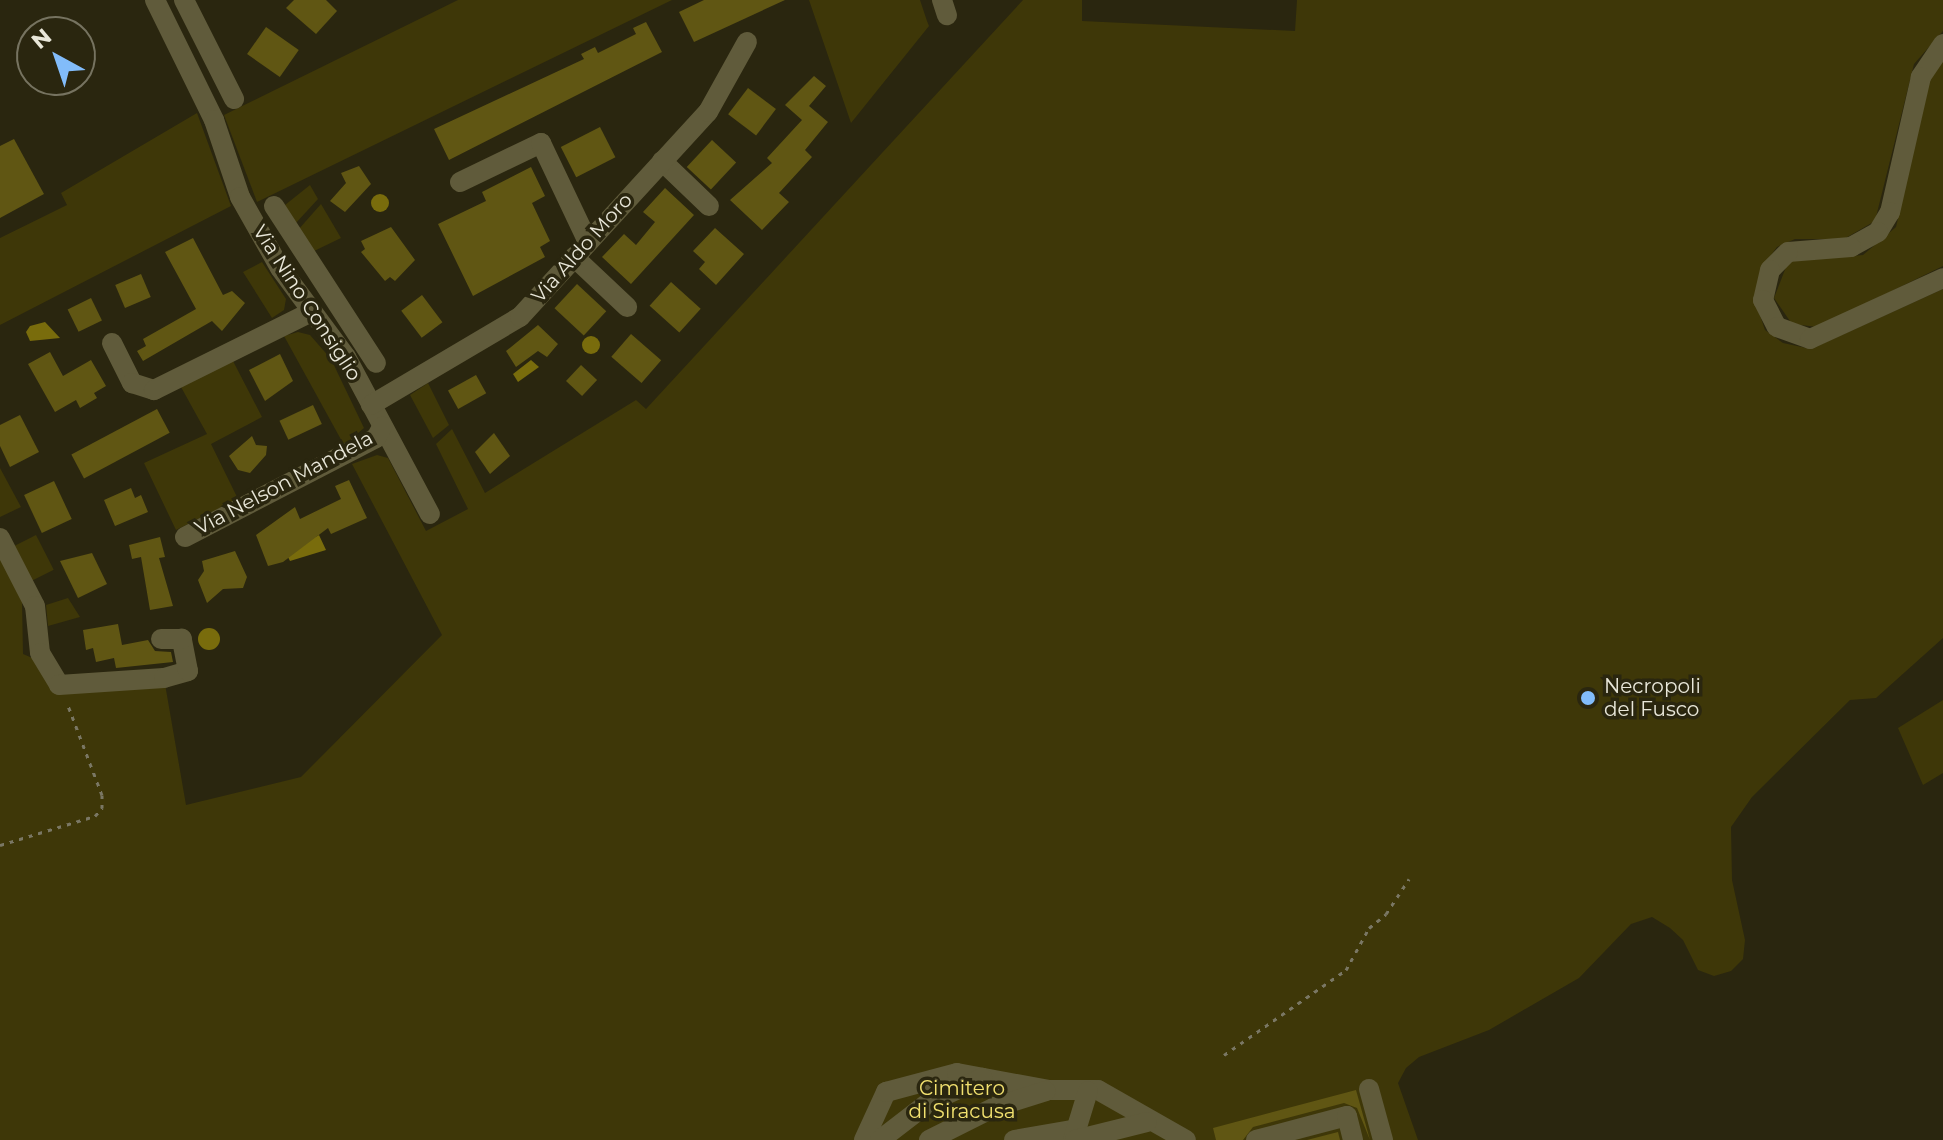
<!DOCTYPE html>
<style>
body{margin:0}
#map{position:relative;width:1943px;height:1140px;overflow:hidden;background:#2a260f;font-family:Montserrat,sans-serif}
div>[style]{position:absolute}
[style*='--x']{left:calc(var(--x)*1px);top:calc(var(--y)*1px);width:calc(var(--w)*1px);rotate:calc(var(--a)*1deg)}
.green>*{inset:0;background:#3e3708;transform-origin:0 0}
.water>*{inset:0;background:#796c0c}
.round{border-radius:50%}
.building>*{inset:0;background:#605613;transform-origin:0 0}
.path>*{height:3px;margin-top:-1.5px;transform-origin:0;background:repeating-linear-gradient(90deg,#7a7764 0 4px,transparent 0 10px)}
.minor>*{height:20px;margin:-10px;padding:0 10px;transform-origin:10px;border-radius:10px;background:#605b3b}
.dots>*{width:22px;height:22px;translate:-50% -50%;box-sizing:border-box;border:4px solid #2a260f;border-radius:50%}
span{translate:-50% -50%;white-space:nowrap;text-align:center;line-height:1.15;-webkit-text-stroke:7px #2a260f;paint-order:stroke}
.street-label{font-size:20px;color:#e9e7d9}
.poi-label{font-size:20px;color:#e9e7d9}
.left{translate:0 -50%;text-align:left}
.park-label{font-size:20px;color:#f2e16f}
.north{position:absolute;left:16px;top:16px;width:80px;height:80px;box-sizing:border-box;background:#2a260f;border:2px solid #767360;border-radius:50%;rotate:320deg;font-size:22px;font-weight:700;line-height:32px;text-align:center;color:#e9e7d9}
.north::after{content:'';display:block;margin:auto;width:28px;height:36px;background:#82bcfa;clip-path:polygon(50% 0,100% 100%,50% 72%,0 100%)}
</style>
<div id="map">
<div class="green">
<div style="clip-path:polygon(458px 0,672px 0,257px 202px,224px 115px)"></div>
<div style="clip-path:polygon(809px 0,920px 0,927px 21px,929px 26px,851px 123px)"></div>
<div style="clip-path:polygon(1023px 0,1082px 0,1082px 21px,1295px 31px,1297px 0,1943px 0,1943px 31px,1914px 64px,1875px 221px,1844px 239px,1795px 239px,1777px 247px,1762px 267px,1754px 298px,1765px 330px,1783px 343px,1811px 349px,1943px 289px,1943px 638px,1876px 698px,1850px 700px,1752px 797px,1731px 827px,1732px 880px,1745px 940px,1743px 959px,1731px 971px,1714px 976px,1698px 970px,1683px 940px,1670px 928px,1652px 917px,1631px 924px,1579px 978px,1489px 1030px,1419px 1057px,1406px 1068px,1398px 1083px,1418px 1140px,0 1140px,0 557px,22px 601px,23px 654px,37px 660px,56px 690px,165px 684px,186px 805px,301px 777px,442px 635px,352px 464px,377px 455px,388px 458px,426px 531px,468px 509px,436px 444px,452px 429px,485px 493px,636px 400px,646px 409px)"></div>
<div style="clip-path:polygon(1943px 59px,1943px 266px,1818px 327px,1792px 324px,1774px 298px,1786px 267px,1793px 261px,1863px 255px,1896px 227px,1930px 80px)"></div>
<div style="clip-path:polygon(197px 113px,231px 206px,0 325px,0 238px,67px 205px,61px 193px)"></div>
<div style="clip-path:polygon(310px 185px,318px 199px,295px 224px,285px 205px)"></div>
<div style="clip-path:polygon(321px 204px,341px 238px,310px 253px,298px 230px)"></div>
<div style="clip-path:polygon(262px 262px,286px 299px,284px 310px,272px 318px,243px 272px)"></div>
<div style="clip-path:polygon(298px 332px,310px 335px,331px 359px,364px 428px,344px 445px,284px 336px)"></div>
<div style="clip-path:polygon(233px 361px,262px 417px,211px 444px,238px 499px,176px 530px,144px 463px,207px 434px,181px 387px)"></div>
<div style="clip-path:polygon(428px 383px,449px 425px,433px 438px,410px 395px)"></div>
<div style="clip-path:polygon(0 468px,21px 507px,0 517px)"></div>
<div style="left:36px;top:535px;width:39px;height:25px;rotate:63deg"></div>
<div style="clip-path:polygon(68px 598px,80px 617px,48px 626px,46px 605px)"></div>
<div style="clip-path:polygon(1943px 700px,1943px 773px,1923px 785px,1898px 728px)"></div>
</div>
<div class="water">
<div class="round" style="left:371px;top:194px;width:18px;height:18px"></div>
<div style="clip-path:polygon(45px 322px,60px 338px,30px 341px,26px 332px,30px 326px)"></div>
<div class="round" style="left:582px;top:336px;width:18px;height:18px"></div>
<div style="clip-path:polygon(531px 360px,539px 367px,518px 382px,513px 374px)"></div>
<div style="clip-path:polygon(319px 535px,326px 550px,290px 561px,286px 553px)"></div>
<div class="round" style="left:198px;top:628px;width:22px;height:22px"></div>
</div>
<div class="building">
<div style="clip-path:polygon(294px 0,326px 0,337px 11px,316px 34px,286px 8px)"></div>
<div style="clip-path:polygon(704px 0,785px 0,694px 42px,679px 12px)"></div>
<div style="clip-path:polygon(646px 22px,662px 52px,449px 160px,434px 129px,584px 59px,581px 54px,595px 47px,598px 53px,636px 34px,633px 28px)"></div>
<div style="left:266px;top:27px;width:40px;height:33px;rotate:35deg"></div>
<div style="clip-path:polygon(814px 76px,826px 86px,809px 106px,828px 122px,805px 150px,812px 157px,779px 193px,789px 202px,762px 230px,730px 200px,772px 163px,767px 158px,802px 120px,785px 105px)"></div>
<div style="left:748px;top:88px;width:35px;height:33px;rotate:37deg"></div>
<div style="left:600px;top:127px;width:34px;height:44px;rotate:63deg"></div>
<div style="clip-path:polygon(14px 139px,44px 194px,0 218px,0 146px)"></div>
<div style="left:712px;top:140px;width:33px;height:37px;rotate:43deg"></div>
<div style="clip-path:polygon(359px 166px,371px 184px,345px 212px,330px 201px,346px 183px,341px 173px)"></div>
<div style="clip-path:polygon(531px 167px,545px 196px,532px 203px,550px 241px,540px 247px,545px 257px,473px 296px,438px 224px,486px 201px,482px 192px)"></div>
<div style="clip-path:polygon(665px 188px,694px 215px,631px 284px,602px 257px,624px 234px,636px 245px,655px 222px,643px 212px)"></div>
<div style="clip-path:polygon(391px 227px,415px 260px,395px 281px,390px 277px,385px 281px,361px 252px,365px 249px,361px 241px)"></div>
<div style="clip-path:polygon(715px 228px,744px 254px,716px 285px,699px 269px,705px 262px,693px 251px)"></div>
<div style="clip-path:polygon(193px 238px,223px 295px,232px 291px,245px 303px,222px 331px,212px 321px,143px 361px,137px 351px,146px 346px,143px 339px,196px 309px,165px 252px)"></div>
<div style="left:141px;top:274px;width:25px;height:28px;rotate:67deg"></div>
<div style="left:671px;top:282px;width:40px;height:32px;rotate:42deg"></div>
<div style="left:577px;top:284px;width:40px;height:33px;rotate:43deg"></div>
<div style="left:422px;top:295px;width:34px;height:26px;rotate:53deg"></div>
<div style="left:91px;top:298px;width:25px;height:26px;rotate:64deg"></div>
<div style="clip-path:polygon(538px 325px,558px 344px,547px 357px,538px 351px,516px 367px,506px 351px)"></div>
<div style="left:631px;top:334px;width:40px;height:30px;rotate:41deg"></div>
<div style="clip-path:polygon(50px 352px,63px 376px,91px 360px,106px 386px,94px 393px,97px 398px,80px 408px,76px 400px,55px 412px,28px 364px)"></div>
<div style="clip-path:polygon(280px 354px,293px 381px,265px 401px,249px 370px)"></div>
<div style="left:581px;top:365px;width:22px;height:22px;rotate:43deg"></div>
<div style="left:476px;top:375px;width:21px;height:32px;rotate:61deg"></div>
<div style="left:313px;top:405px;width:21px;height:37px;rotate:65deg"></div>
<div style="left:157px;top:409px;width:27px;height:97px;rotate:62deg"></div>
<div style="clip-path:polygon(20px 415px,39px 452px,10px 467px,0 446px,0 425px)"></div>
<div style="clip-path:polygon(494px 433px,510px 456px,490px 474px,475px 452px)"></div>
<div style="clip-path:polygon(252px 436px,256px 445px,267px 446px,266px 455px,250px 473px,238px 470px,229px 456px)"></div>
<div style="clip-path:polygon(349px 480px,367px 518px,331px 534px,328px 528px,283px 562px,268px 566px,256px 535px,295px 507px,300px 519px,341px 499px,335px 486px)"></div>
<div style="left:54px;top:481px;width:42px;height:33px;rotate:65deg"></div>
<div style="clip-path:polygon(131px 488px,135px 498px,141px 495px,148px 512px,115px 526px,104px 500px)"></div>
<div style="clip-path:polygon(160px 537px,165px 557px,159px 558px,173px 606px,150px 610px,141px 557px,132px 559px,129px 545px)"></div>
<div style="clip-path:polygon(235px 551px,247px 577px,243px 588px,223px 589px,207px 603px,198px 580px,204px 571px,202px 561px)"></div>
<div style="clip-path:polygon(92px 553px,107px 584px,78px 598px,60px 561px)"></div>
<div style="clip-path:polygon(118px 624px,122px 645px,148px 640px,155px 651px,171px 652px,173px 662px,116px 668px,114px 658px,96px 662px,93px 648px,86px 650px,83px 630px)"></div>
<div style="clip-path:polygon(1356px 1090px,1370px 1140px,1357px 1108px,1344px 1103px,1253px 1127px,1243px 1140px,1216px 1140px,1213px 1128px)"></div>
<div style="clip-path:polygon(1338px 1132px,1340px 1140px,1307px 1140px)"></div>
</div>
<div class="path">
<div style="--x:0;--y:845;--w:99;--a:-17"></div>
<div style="--x:95;--y:816;--w:11;--a:-49"></div>
<div style="--x:102;--y:808;--w:13;--a:-90"></div>
<div style="--x:102;--y:795;--w:98;--a:-110.8"></div>
<div style="--x:1224;--y:1055;--w:149;--a:-34.9"></div>
<div style="--x:1346;--y:970;--w:48;--a:-61.3"></div>
<div style="--x:1369;--y:928;--w:22;--a:-39"></div>
<div style="--x:1386;--y:914;--w:42;--a:-56.7"></div>
</div>
<div class="minor">
<div style="--x:155;--y:0;--w:134;--a:63.8"></div>
<div style="--x:214;--y:120;--w:81;--a:71.3"></div>
<div style="--x:240;--y:197;--w:81;--a:60.6"></div>
<div style="--x:280;--y:268;--w:111;--a:53.4"></div>
<div style="--x:346;--y:357;--w:178;--a:61.9"></div>
<div style="--x:184;--y:0;--w:111;--a:63.2"></div>
<div style="--x:942;--y:0;--w:16;--a:72"></div>
<div style="--x:1943;--y:44;--w:40;--a:124"></div>
<div style="--x:1921;--y:77;--w:139;--a:102.9"></div>
<div style="--x:1890;--y:212;--w:23;--a:121"></div>
<div style="--x:1878;--y:232;--w:31;--a:151"></div>
<div style="--x:1851;--y:247;--w:63;--a:175.5"></div>
<div style="--x:1788;--y:252;--w:25;--a:135"></div>
<div style="--x:1770;--y:270;--w:31;--a:103"></div>
<div style="--x:1763;--y:300;--w:30;--a:63"></div>
<div style="--x:1777;--y:327;--w:35;--a:20"></div>
<div style="--x:1810;--y:339;--w:146;--a:-24.6"></div>
<div style="--x:662;--y:161;--w:65;--a:43.8"></div>
<div style="--x:460;--y:182;--w:90;--a:-25.7"></div>
<div style="--x:541;--y:143;--w:110;--a:64.6"></div>
<div style="--x:274;--y:206;--w:187;--a:57"></div>
<div style="--x:574;--y:257;--w:73;--a:43.3"></div>
<div style="--x:112;--y:343;--w:45;--a:63.4"></div>
<div style="--x:132;--y:383;--w:23;--a:18"></div>
<div style="--x:154;--y:390;--w:175;--a:-26.4"></div>
<div style="--x:371;--y:405;--w:173;--a:-30.6"></div>
<div style="--x:520;--y:317;--w:278;--a:-47.5"></div>
<div style="--x:708;--y:112;--w:80;--a:-60.9"></div>
<div style="--x:185;--y:537;--w:215;--a:-27.4"></div>
<div style="--x:376;--y:438;--w:13;--a:-61"></div>
<div style="--x:0;--y:538;--w:76;--a:62.8"></div>
<div style="--x:35;--y:606;--w:47;--a:83.9"></div>
<div style="--x:40;--y:653;--w:37;--a:59"></div>
<div style="--x:59;--y:685;--w:105;--a:-3.8"></div>
<div style="--x:164;--y:678;--w:25;--a:-16"></div>
<div style="--x:188;--y:671;--w:33;--a:-101"></div>
<div style="--x:182;--y:639;--w:21;--a:180"></div>
<div style="--x:1369;--y:1089;--w:53;--a:74.6"></div>
<div style="--x:864;--y:1140;--w:53;--a:-65.4"></div>
<div style="--x:886;--y:1092;--w:73;--a:-15"></div>
<div style="--x:957;--y:1073;--w:94;--a:10.5"></div>
<div style="--x:1049;--y:1090;--w:49;--a:0"></div>
<div style="--x:1098;--y:1090;--w:101;--a:29.6"></div>
<div style="--x:880;--y:1140;--w:61;--a:-37.6"></div>
<div style="--x:928;--y:1103;--w:60;--a:-24.8"></div>
<div style="--x:929;--y:1140;--w:74;--a:-26.6"></div>
<div style="--x:995;--y:1107;--w:53;--a:-17.4"></div>
<div style="--x:1014;--y:1140;--w:64;--a:-9.9"></div>
<div style="--x:1073;--y:1140;--w:51;--a:-73"></div>
<div style="--x:1075;--y:1140;--w:74;--a:-14"></div>
<div style="--x:1256;--y:1140;--w:94;--a:-14.8"></div>
<div style="--x:1347;--y:1116;--w:25;--a:76"></div>
</div>
<div class="dots">
<div style="left:1588px;top:698px;background:#82bcfa"></div>
</div>
<div class="street-label">
<span style="left:582px;top:248px;rotate:-48deg">Via Aldo Moro</span>
<span style="left:307px;top:303px;rotate:57deg">Via Nino Consiglio</span>
<span style="left:284px;top:483px;rotate:-28deg">Via Nelson Mandela</span>
</div>
<div class="poi-label">
<span class="left" style="left:1604px;top:698px">Necropoli<br>del Fusco</span>
</div>
<div class="park-label">
<span style="left:962px;top:1100px">Cimitero<br>di Siracusa</span>
</div>
<div class="north">N</div>
</div>
